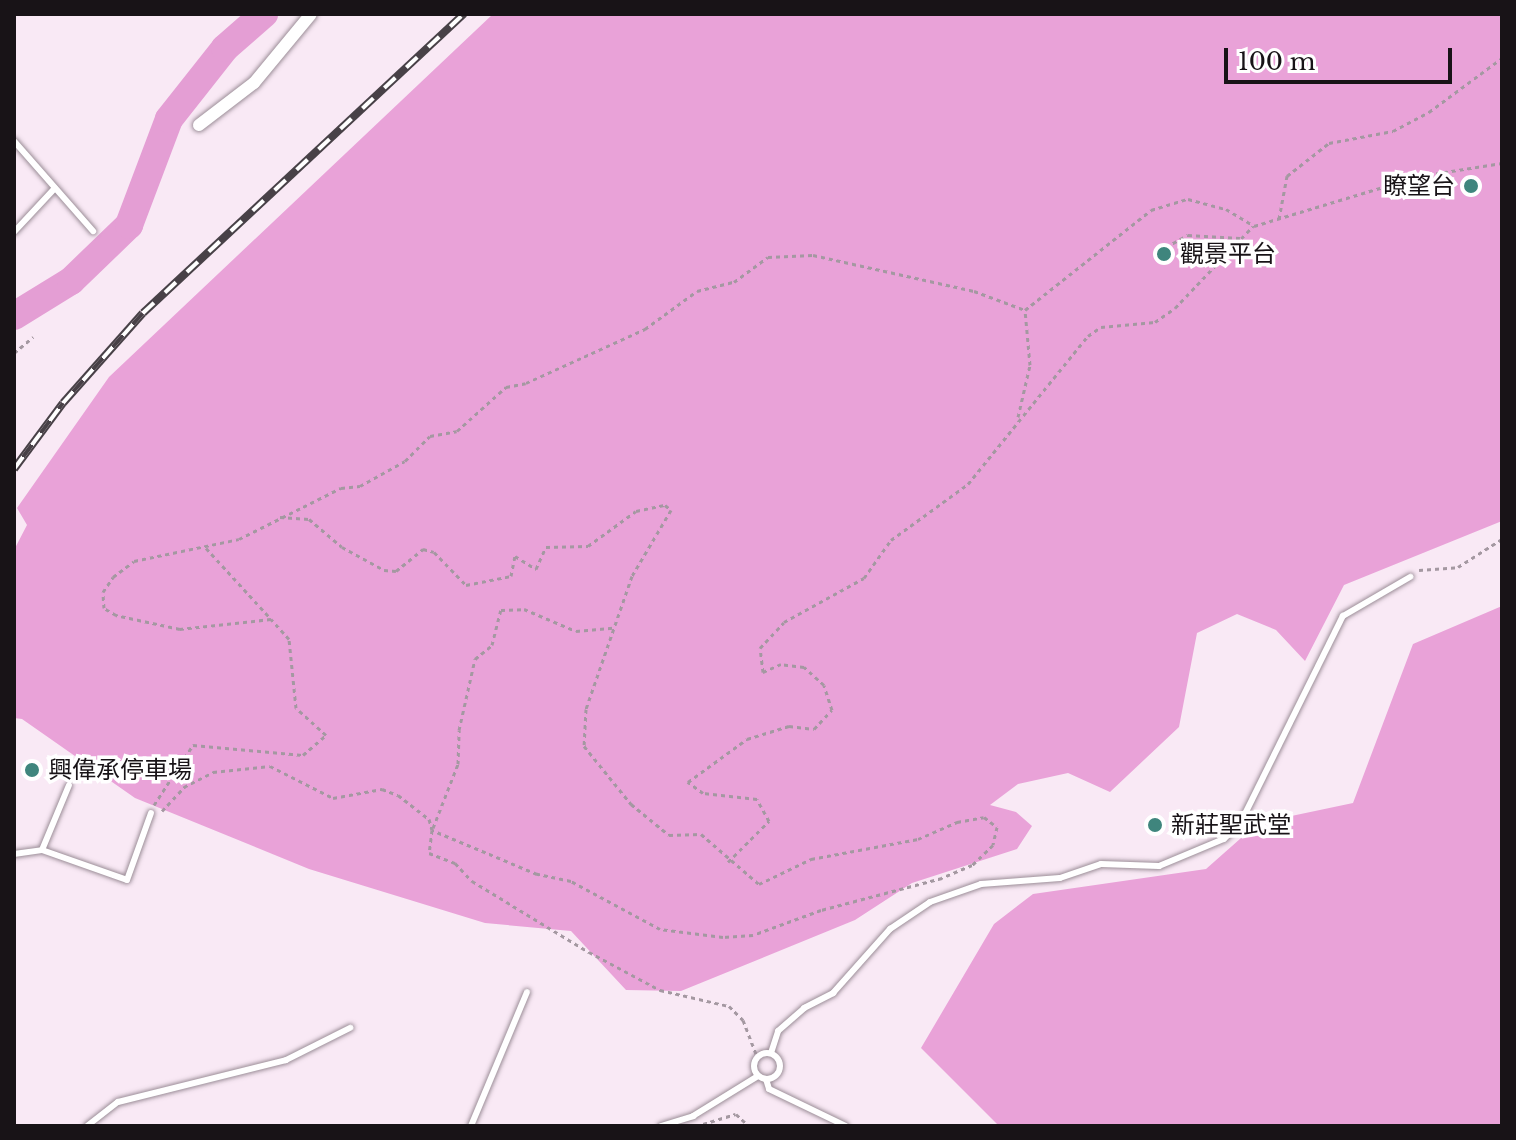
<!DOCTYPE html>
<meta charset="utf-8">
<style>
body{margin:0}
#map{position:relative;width:1516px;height:1140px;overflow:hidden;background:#f9e9f5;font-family:"Libre Baskerville","Noto Sans TC",serif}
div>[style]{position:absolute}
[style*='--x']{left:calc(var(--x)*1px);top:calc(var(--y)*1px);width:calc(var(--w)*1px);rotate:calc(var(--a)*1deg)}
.forest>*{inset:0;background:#e9a2d8}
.river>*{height:28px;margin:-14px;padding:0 14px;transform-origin:14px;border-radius:14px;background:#e49ed4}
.path>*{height:3px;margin-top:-1.5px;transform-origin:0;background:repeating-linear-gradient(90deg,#a498a1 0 4px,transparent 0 8px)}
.roads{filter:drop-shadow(0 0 2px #9c8e98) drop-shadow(0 0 2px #9c8e98)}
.lane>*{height:6px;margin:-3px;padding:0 3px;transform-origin:3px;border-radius:3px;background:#fff}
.lane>.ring{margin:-3px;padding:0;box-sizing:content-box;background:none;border:6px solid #fff;border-radius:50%}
.street>*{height:12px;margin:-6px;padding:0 6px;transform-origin:6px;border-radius:6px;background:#fff}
.rail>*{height:8px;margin-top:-4px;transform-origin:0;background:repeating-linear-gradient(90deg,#fff 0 15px,#484147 0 30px);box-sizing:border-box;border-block:2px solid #484147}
.dots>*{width:22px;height:22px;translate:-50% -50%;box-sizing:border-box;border:4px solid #fff;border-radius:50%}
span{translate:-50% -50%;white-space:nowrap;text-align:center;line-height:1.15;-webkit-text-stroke:7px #fff;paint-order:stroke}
.poi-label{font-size:24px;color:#181317}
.right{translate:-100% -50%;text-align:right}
.left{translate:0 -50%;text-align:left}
.frame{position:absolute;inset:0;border:16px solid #181317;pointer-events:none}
.scale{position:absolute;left:1224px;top:48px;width:228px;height:36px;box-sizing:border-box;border:4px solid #181317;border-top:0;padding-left:10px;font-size:24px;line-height:28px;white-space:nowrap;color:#181317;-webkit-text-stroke:6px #fff;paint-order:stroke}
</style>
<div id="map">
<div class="forest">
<div style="clip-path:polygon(493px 14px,1502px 14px,1502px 521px,1344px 585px,1305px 661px,1276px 630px,1237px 614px,1197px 633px,1179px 727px,1110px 792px,1068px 773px,1018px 784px,990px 805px,1016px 812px,1032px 826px,1017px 849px,912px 883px,855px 920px,681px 991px,626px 990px,571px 931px,485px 923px,309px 869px,135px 798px,22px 719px,14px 718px,14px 550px,27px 525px,17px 508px,109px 377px)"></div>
<div style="clip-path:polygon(1502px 606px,1502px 1126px,999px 1126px,921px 1048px,994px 924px,1033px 894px,1206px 869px,1258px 823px,1353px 803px,1413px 644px)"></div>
</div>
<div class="river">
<div style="--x:14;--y:316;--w:67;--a:-31.6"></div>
<div style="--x:71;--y:281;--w:81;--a:-44"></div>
<div style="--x:129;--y:225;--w:113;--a:-69.3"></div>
<div style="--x:169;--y:119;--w:90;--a:-51.7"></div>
<div style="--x:225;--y:48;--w:52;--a:-41.1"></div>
</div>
<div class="path">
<div style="--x:1279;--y:219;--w:44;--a:-79.5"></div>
<div style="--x:1287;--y:176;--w:53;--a:-38.2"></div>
<div style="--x:1329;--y:143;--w:65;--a:-10.6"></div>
<div style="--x:1393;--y:131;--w:41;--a:-27.8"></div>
<div style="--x:1429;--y:112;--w:91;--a:-36.5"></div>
<div style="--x:1164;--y:254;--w:7;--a:-74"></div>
<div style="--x:1166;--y:247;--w:25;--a:-29"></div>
<div style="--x:1188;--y:235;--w:52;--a:3.3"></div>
<div style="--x:14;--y:353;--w:25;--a:-40"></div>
<div style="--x:1018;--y:417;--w:53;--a:-77"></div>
<div style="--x:1030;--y:365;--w:55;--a:-95.2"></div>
<div style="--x:280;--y:517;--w:29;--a:4"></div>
<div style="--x:309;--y:519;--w:43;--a:40.3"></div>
<div style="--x:342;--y:547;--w:48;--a:28.7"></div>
<div style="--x:384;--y:570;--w:12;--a:5"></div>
<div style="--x:396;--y:571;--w:35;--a:-39"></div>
<div style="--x:423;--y:549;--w:11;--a:15"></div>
<div style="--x:434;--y:552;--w:46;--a:45.9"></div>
<div style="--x:466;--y:585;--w:46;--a:-11.3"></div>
<div style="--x:511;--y:576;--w:20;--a:-79"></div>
<div style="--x:515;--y:556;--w:25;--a:32"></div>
<div style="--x:536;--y:569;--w:24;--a:-66"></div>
<div style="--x:546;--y:547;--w:42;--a:-1.4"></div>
<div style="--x:588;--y:546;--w:59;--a:-36.1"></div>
<div style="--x:636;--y:511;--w:30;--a:-12"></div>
<div style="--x:665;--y:505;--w:8;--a:40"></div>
<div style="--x:671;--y:510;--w:77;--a:120.6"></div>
<div style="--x:632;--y:576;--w:141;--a:109.1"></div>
<div style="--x:586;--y:709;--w:37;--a:93"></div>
<div style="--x:584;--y:746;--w:75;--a:51"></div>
<div style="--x:631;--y:804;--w:49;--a:39.2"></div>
<div style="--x:669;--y:835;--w:32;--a:-2"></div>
<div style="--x:701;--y:834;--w:77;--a:40.8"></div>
<div style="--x:759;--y:884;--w:58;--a:-25.7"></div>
<div style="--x:811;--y:859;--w:109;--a:-10.6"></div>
<div style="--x:918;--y:839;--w:43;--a:-23.6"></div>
<div style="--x:957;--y:822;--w:27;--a:-10"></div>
<div style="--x:984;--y:817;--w:16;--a:38"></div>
<div style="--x:997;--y:827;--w:18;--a:103"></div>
<div style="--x:993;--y:845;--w:29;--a:136"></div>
<div style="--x:972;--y:865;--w:33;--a:157"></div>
<div style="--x:942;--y:878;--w:125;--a:165.2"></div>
<div style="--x:821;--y:910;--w:72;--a:159.8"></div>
<div style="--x:753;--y:935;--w:30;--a:176"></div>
<div style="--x:723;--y:937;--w:64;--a:-172.8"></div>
<div style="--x:660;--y:929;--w:101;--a:-151.7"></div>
<div style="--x:571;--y:881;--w:35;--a:-168"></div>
<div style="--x:537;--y:874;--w:114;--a:-157.3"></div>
<div style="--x:432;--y:830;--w:23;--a:97"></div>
<div style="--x:429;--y:853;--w:28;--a:21"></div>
<div style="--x:455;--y:863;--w:25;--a:47"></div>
<div style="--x:472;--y:881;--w:137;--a:31.3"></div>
<div style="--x:589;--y:952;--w:81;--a:28.2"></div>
<div style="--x:660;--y:990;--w:71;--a:13.1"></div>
<div style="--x:729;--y:1006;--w:20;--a:45"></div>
<div style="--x:743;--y:1020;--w:39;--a:69"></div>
<div style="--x:206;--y:548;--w:96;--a:47.5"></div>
<div style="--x:1419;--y:570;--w:39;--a:-4"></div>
<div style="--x:1458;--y:567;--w:52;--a:-32.5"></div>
<div style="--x:154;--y:805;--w:72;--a:-57"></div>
<div style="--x:193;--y:745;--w:110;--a:5.2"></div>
<div style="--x:303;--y:755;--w:30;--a:-41"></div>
<div style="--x:326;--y:735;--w:40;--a:-138"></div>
<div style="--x:296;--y:708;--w:69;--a:-95.8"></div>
<div style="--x:289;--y:639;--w:27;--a:-132"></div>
<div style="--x:271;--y:619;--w:92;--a:173.7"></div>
<div style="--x:180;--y:629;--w:66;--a:-167.7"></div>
<div style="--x:116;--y:615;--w:14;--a:-150"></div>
<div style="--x:104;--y:608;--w:16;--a:-94"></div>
<div style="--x:103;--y:592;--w:18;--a:-56"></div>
<div style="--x:113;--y:577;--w:26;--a:-37"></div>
<div style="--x:134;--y:561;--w:107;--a:-11.8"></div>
<div style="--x:239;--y:539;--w:114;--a:-26.6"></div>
<div style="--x:341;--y:488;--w:19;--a:-6"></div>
<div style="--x:360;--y:486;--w:51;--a:-29.1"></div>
<div style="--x:405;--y:461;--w:35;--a:-45"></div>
<div style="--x:430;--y:436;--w:27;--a:-10"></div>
<div style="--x:457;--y:431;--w:66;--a:-41.9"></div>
<div style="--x:506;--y:387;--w:20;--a:-11"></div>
<div style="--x:526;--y:383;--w:131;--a:-24.4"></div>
<div style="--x:645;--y:329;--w:64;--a:-36.2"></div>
<div style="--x:697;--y:291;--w:38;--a:-14"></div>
<div style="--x:734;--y:282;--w:42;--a:-36.3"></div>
<div style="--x:768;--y:257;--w:45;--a:-2.5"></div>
<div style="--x:813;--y:255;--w:165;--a:12.6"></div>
<div style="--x:974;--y:291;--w:54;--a:20.4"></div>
<div style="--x:1025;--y:310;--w:161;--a:-38.4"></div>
<div style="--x:1151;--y:210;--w:39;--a:-17"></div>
<div style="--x:1188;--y:199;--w:39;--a:15"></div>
<div style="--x:1226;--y:209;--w:33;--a:31"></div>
<div style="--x:1254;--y:226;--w:173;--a:-16.8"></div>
<div style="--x:1420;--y:176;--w:83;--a:-9"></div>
<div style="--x:162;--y:811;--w:33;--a:-47"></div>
<div style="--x:184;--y:787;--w:33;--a:-27"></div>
<div style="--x:213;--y:772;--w:57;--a:-6"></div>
<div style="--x:270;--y:766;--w:71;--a:26.9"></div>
<div style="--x:333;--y:798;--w:50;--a:-10.4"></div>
<div style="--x:382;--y:789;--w:17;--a:21"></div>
<div style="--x:398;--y:795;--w:39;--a:38"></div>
<div style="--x:429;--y:819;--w:11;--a:75"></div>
<div style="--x:433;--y:828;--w:69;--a:-68.7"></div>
<div style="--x:458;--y:764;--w:34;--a:-88"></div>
<div style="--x:459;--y:730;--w:73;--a:-77.3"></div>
<div style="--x:475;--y:659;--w:22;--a:-39"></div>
<div style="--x:492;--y:645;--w:36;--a:-76"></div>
<div style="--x:501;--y:610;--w:23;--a:-2"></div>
<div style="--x:524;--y:609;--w:56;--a:22.9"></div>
<div style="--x:576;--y:631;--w:37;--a:-5"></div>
<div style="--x:728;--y:862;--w:58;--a:-45"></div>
<div style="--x:769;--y:821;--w:25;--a:-119"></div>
<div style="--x:757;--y:799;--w:54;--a:-173.7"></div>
<div style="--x:703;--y:793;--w:19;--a:-144"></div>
<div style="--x:688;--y:782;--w:73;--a:-36.1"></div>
<div style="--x:747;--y:739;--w:44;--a:-17.2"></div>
<div style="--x:789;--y:726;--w:25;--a:7"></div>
<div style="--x:814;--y:729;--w:26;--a:-47"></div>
<div style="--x:832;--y:710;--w:26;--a:-108"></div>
<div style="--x:824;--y:685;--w:27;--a:-138"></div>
<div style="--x:804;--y:667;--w:23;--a:-173"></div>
<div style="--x:781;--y:664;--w:20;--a:156"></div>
<div style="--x:763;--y:672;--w:24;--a:-97"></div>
<div style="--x:760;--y:648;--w:35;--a:-47"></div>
<div style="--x:784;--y:622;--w:91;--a:-28.8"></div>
<div style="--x:864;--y:578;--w:47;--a:-54.6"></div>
<div style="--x:891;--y:540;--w:95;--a:-36"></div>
<div style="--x:968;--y:484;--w:191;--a:-51"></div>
<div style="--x:1088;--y:336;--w:16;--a:-35"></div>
<div style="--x:1101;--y:327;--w:54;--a:-5.3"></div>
<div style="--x:1155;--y:322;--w:24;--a:-35"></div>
<div style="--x:1175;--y:308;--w:113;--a:-46.4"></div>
<div style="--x:703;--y:1124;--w:34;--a:-17"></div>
<div style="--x:736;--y:1114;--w:18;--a:43"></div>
</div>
<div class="roads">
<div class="lane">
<div style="--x:14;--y:141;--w:120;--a:48.7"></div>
<div style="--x:14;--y:232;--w:60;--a:-47"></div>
<div style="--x:42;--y:850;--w:70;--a:-67.4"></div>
<div style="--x:14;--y:854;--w:28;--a:-8"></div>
<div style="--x:42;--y:850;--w:90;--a:19.4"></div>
<div style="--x:127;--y:880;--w:71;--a:-70.3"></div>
<div class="ring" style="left:754px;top:1053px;width:20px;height:20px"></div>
<div style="--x:771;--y:1053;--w:23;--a:-72"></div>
<div style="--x:778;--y:1031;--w:35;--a:-41"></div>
<div style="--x:804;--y:1008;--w:33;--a:-27"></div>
<div style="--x:833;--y:993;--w:86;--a:-48.3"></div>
<div style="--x:890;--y:929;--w:48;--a:-34"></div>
<div style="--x:930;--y:902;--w:54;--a:-19.4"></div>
<div style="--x:981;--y:884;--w:79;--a:-4.3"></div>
<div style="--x:1060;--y:878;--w:43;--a:-18.9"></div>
<div style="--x:1101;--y:864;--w:58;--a:2"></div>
<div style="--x:1159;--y:866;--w:70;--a:-22.6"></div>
<div style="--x:1224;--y:839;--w:24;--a:-45"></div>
<div style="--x:1241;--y:822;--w:230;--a:-63.7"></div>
<div style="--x:1343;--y:616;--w:78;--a:-30.2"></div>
<div style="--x:766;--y:1079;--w:10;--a:73"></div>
<div style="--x:769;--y:1089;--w:85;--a:25.7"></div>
<div style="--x:87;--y:1126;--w:39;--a:-38"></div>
<div style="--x:118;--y:1102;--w:173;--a:-14"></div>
<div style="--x:286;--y:1060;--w:72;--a:-26.6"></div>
<div style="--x:471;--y:1126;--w:145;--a:-67.3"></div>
<div style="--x:661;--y:1126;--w:34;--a:-17"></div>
<div style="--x:693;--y:1116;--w:76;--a:-31.6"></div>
</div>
<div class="street">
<div style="--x:199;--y:125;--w:69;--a:-37.4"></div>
<div style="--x:254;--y:83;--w:89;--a:-50.4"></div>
</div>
</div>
<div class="rail">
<div style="--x:14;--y:469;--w:82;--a:-53.4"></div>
<div style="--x:63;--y:403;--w:120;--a:-48.4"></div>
<div style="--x:143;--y:313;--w:439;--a:-43"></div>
</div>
<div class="dots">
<div style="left:1471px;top:186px;background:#3f857d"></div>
<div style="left:1164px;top:254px;background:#3f857d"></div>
<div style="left:32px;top:770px;background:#3f857d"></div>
<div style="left:1155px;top:825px;background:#3f857d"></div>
</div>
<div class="poi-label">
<span class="right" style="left:1455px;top:186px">瞭望台</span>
<span class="left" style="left:1180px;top:254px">觀景平台</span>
<span class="left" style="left:48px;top:770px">興偉承停車場</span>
<span class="left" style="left:1171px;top:825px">新莊聖武堂</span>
</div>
<div class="frame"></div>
<div class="scale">100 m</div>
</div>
